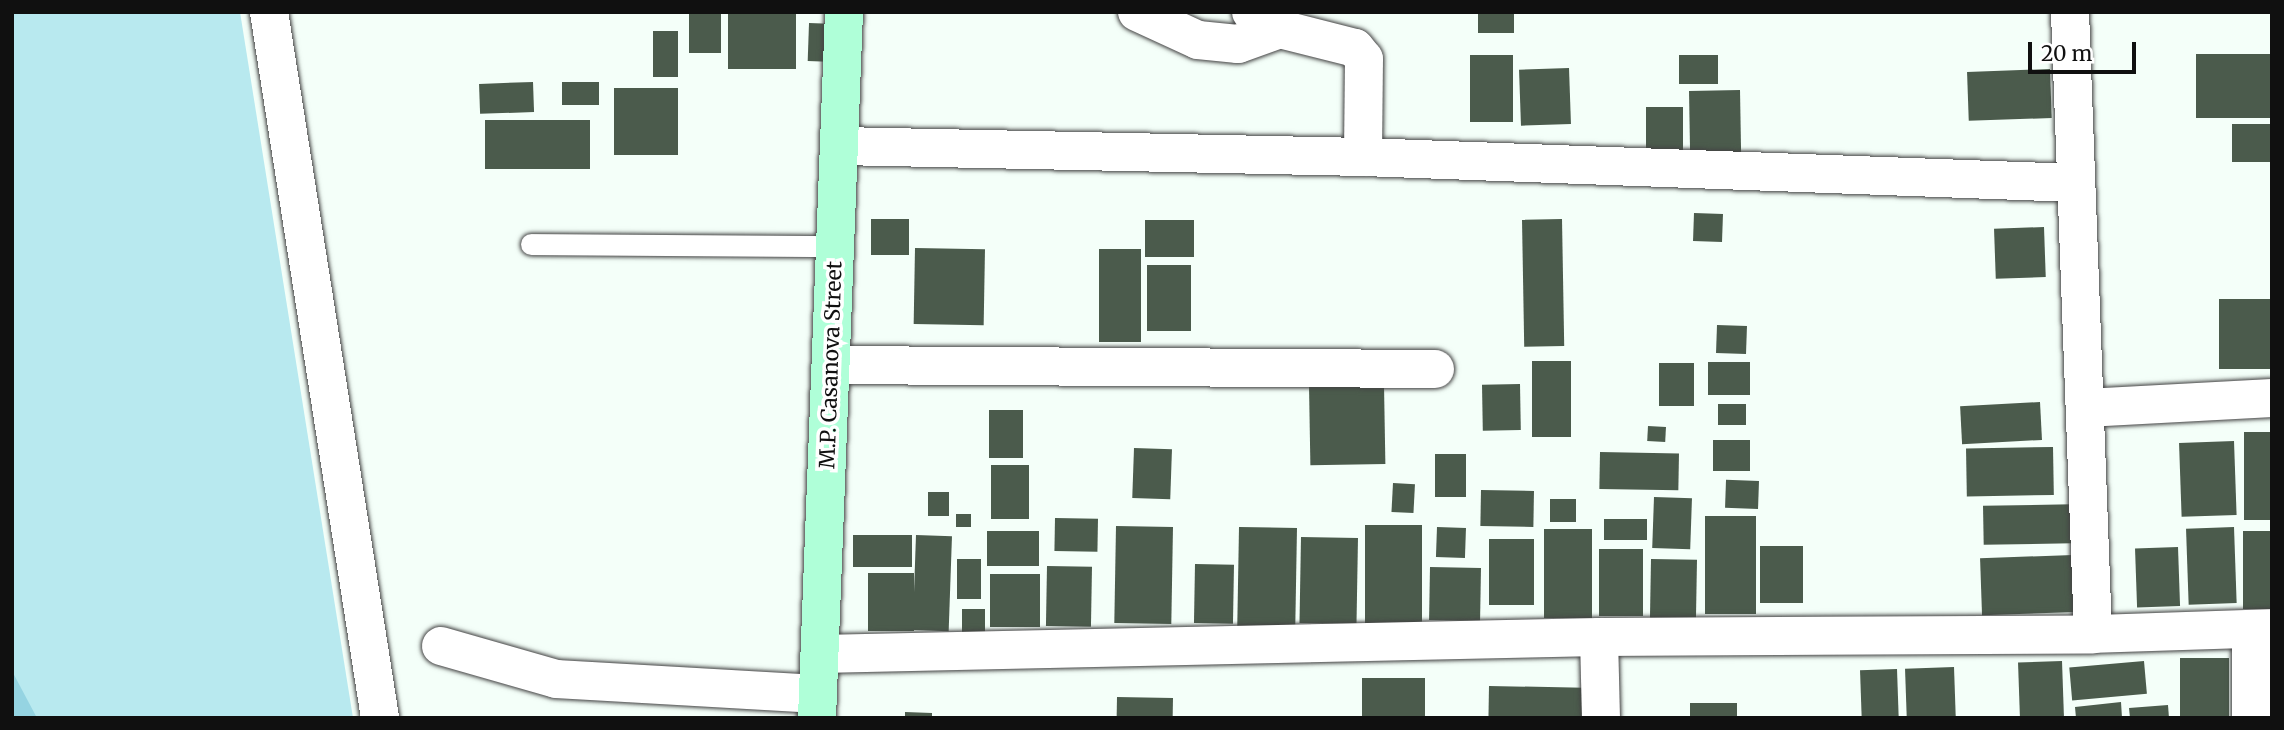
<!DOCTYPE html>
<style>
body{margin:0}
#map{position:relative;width:2284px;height:730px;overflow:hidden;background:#f4fff9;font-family:Merriweather,serif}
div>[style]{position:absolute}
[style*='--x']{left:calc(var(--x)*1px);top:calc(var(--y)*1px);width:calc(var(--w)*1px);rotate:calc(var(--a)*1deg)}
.green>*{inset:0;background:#b8e9ef}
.forest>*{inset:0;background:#95d4e2}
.building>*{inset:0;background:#4b5b4c;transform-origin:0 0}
.roads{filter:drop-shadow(0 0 2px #434343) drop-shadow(0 0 2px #434343)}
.lane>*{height:21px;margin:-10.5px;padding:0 10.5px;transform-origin:10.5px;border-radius:10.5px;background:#fff}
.street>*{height:38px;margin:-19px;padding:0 19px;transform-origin:19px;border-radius:19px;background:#fff}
.secondary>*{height:38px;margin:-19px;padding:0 19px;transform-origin:19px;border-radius:19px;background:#afffd8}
span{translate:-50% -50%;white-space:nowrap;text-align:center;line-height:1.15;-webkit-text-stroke:7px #fff;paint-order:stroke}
.street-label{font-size:21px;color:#101010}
.frame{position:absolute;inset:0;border:14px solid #101010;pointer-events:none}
.scale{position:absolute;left:2028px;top:42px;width:108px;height:32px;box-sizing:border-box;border:4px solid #101010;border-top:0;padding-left:9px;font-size:21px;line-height:24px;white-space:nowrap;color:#101010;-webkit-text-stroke:5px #fff;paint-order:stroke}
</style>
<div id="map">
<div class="green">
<div style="clip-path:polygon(12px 12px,240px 12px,353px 718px,12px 718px)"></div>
</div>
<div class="forest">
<div style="clip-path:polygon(12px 671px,37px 718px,12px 718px)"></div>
</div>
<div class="building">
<div style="left:689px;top:12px;width:32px;height:41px"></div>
<div style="left:728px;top:12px;width:68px;height:57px"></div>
<div style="left:1478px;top:12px;width:36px;height:21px"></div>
<div style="left:836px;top:24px;width:38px;height:27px;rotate:92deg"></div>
<div style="left:678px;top:31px;width:46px;height:25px;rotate:90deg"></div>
<div style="left:2272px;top:54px;width:64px;height:76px;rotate:90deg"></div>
<div style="left:1470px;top:55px;width:43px;height:67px"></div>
<div style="left:1679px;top:55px;width:39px;height:29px"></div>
<div style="left:1569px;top:68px;width:56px;height:50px;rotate:88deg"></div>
<div style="left:2050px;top:69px;width:49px;height:83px;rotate:88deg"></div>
<div style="left:533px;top:82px;width:30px;height:54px;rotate:88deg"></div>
<div style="left:562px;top:82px;width:37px;height:23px"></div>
<div style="left:614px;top:88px;width:64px;height:67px"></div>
<div style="left:1740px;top:90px;width:88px;height:51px;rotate:89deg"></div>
<div style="left:1646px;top:107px;width:37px;height:64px"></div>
<div style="left:590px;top:120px;width:49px;height:105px;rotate:90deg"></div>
<div style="left:2272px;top:124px;width:38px;height:40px;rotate:90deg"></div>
<div style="left:1694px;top:213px;width:29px;height:28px;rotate:2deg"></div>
<div style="left:871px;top:219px;width:38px;height:36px"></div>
<div style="left:1562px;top:219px;width:127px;height:40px;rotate:89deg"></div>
<div style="left:1145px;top:220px;width:49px;height:37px"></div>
<div style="left:2044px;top:227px;width:50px;height:50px;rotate:88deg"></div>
<div style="left:915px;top:248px;width:70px;height:76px;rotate:1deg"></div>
<div style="left:1099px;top:249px;width:42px;height:93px"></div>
<div style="left:1147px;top:265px;width:44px;height:66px"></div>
<div style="left:2272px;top:299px;width:70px;height:53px;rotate:90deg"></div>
<div style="left:1717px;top:325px;width:30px;height:28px;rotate:2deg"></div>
<div style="left:1532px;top:361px;width:39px;height:76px"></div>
<div style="left:1708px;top:362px;width:42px;height:33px"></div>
<div style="left:1659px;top:363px;width:35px;height:43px"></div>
<div style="left:1520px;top:384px;width:46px;height:38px;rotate:89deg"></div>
<div style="left:1384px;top:385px;width:79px;height:75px;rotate:89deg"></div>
<div style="left:2040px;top:402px;width:38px;height:80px;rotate:87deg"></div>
<div style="left:1718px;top:404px;width:28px;height:21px"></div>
<div style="left:989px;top:410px;width:34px;height:48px"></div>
<div style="left:1648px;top:426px;width:18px;height:15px;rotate:3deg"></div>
<div style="left:2272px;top:432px;width:88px;height:28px;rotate:90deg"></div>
<div style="left:1713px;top:440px;width:37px;height:31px"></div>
<div style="left:2234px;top:441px;width:74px;height:55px;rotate:88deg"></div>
<div style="left:2053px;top:447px;width:48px;height:87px;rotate:89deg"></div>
<div style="left:1134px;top:448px;width:38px;height:50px;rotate:2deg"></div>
<div style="left:1600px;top:452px;width:79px;height:37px;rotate:1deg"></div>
<div style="left:1435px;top:454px;width:31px;height:43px"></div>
<div style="left:991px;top:465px;width:38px;height:54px"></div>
<div style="left:1759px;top:481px;width:28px;height:33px;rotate:92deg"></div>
<div style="left:1393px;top:483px;width:22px;height:29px;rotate:3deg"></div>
<div style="left:1481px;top:490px;width:53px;height:36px;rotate:1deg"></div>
<div style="left:949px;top:492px;width:24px;height:21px;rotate:90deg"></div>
<div style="left:1654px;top:497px;width:38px;height:51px;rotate:2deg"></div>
<div style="left:1550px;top:499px;width:26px;height:23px"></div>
<div style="left:2085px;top:504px;width:39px;height:102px;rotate:89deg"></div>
<div style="left:956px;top:514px;width:15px;height:13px"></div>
<div style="left:1705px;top:516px;width:51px;height:98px"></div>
<div style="left:1055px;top:518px;width:43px;height:33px;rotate:1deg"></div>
<div style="left:1604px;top:519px;width:43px;height:21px"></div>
<div style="left:1365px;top:525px;width:57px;height:102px"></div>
<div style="left:1116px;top:526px;width:57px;height:97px;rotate:1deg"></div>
<div style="left:1239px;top:527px;width:58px;height:99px;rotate:1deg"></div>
<div style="left:1437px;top:527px;width:29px;height:30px;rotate:2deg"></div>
<div style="left:2234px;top:527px;width:76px;height:48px;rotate:88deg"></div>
<div style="left:1544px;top:529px;width:48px;height:89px"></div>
<div style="left:987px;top:531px;width:52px;height:35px"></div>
<div style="left:2272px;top:531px;width:78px;height:29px;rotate:90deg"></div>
<div style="left:853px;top:535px;width:59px;height:32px"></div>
<div style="left:916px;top:535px;width:36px;height:95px;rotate:2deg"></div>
<div style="left:1301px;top:537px;width:57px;height:86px;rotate:1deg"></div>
<div style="left:1489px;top:539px;width:45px;height:66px"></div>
<div style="left:1760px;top:546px;width:43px;height:57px"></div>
<div style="left:2178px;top:547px;width:59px;height:43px;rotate:88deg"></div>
<div style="left:1599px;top:549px;width:44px;height:67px"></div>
<div style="left:2073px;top:555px;width:57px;height:93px;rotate:88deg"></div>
<div style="left:957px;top:559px;width:24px;height:40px"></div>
<div style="left:1651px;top:559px;width:46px;height:65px;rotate:1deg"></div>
<div style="left:1195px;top:564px;width:39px;height:59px;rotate:1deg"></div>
<div style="left:1047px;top:566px;width:45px;height:60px;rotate:1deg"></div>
<div style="left:1430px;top:567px;width:51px;height:53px;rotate:1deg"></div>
<div style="left:868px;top:573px;width:46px;height:58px"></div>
<div style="left:990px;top:574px;width:50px;height:53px"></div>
<div style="left:962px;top:609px;width:23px;height:23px"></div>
<div style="left:2180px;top:658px;width:49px;height:60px"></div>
<div style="left:2062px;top:661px;width:57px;height:44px;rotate:88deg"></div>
<div style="left:2144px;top:661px;width:33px;height:75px;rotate:85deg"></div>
<div style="left:1954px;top:667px;width:51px;height:49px;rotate:88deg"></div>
<div style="left:1897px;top:669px;width:49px;height:37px;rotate:88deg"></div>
<div style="left:1362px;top:678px;width:63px;height:40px"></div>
<div style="left:1489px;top:686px;width:95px;height:32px;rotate:1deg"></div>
<div style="left:1117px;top:697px;width:56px;height:21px;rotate:1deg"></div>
<div style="clip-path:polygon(2121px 702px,2122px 718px,2076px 718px,2075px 707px)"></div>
<div style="left:1690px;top:703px;width:47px;height:15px"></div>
<div style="clip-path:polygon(2168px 705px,2169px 718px,2130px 718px,2129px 708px)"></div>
<div style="clip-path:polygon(905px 712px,932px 713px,932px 718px,905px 718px)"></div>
</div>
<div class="roads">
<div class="lane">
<div style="--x:531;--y:244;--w:305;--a:0.4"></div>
</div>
<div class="street">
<div style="--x:269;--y:12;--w:715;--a:81.06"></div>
<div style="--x:1137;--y:12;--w:67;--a:24.7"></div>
<div style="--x:1198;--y:40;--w:40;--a:5.7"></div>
<div style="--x:1238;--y:44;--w:45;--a:-19.7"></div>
<div style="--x:1251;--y:12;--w:34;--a:30"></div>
<div style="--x:1280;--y:29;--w:77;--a:14.2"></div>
<div style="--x:1355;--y:48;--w:14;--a:51"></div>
<div style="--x:1364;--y:59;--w:98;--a:90.6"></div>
<div style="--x:2070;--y:12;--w:622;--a:87.88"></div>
<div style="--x:839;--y:146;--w:524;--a:1.2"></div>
<div style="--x:1363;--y:157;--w:713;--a:2.09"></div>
<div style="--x:831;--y:365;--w:604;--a:0.38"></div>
<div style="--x:2086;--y:408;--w:186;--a:-3.1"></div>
<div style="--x:2251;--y:629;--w:89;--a:90"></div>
<div style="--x:1599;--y:637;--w:81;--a:88.6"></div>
<div style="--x:441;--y:646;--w:120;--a:16"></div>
<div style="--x:556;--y:679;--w:262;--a:3.3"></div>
<div style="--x:820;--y:654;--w:779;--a:-1.25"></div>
<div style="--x:1599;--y:637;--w:494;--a:-0.3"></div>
<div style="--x:2093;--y:634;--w:179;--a:-1.9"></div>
</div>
<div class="secondary">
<div style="--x:817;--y:718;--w:707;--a:-87.81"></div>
</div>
</div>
<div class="street-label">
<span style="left:831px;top:365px;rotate:-88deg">M.P. Casanova Street</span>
</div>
<div class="frame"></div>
<div class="scale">20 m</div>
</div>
